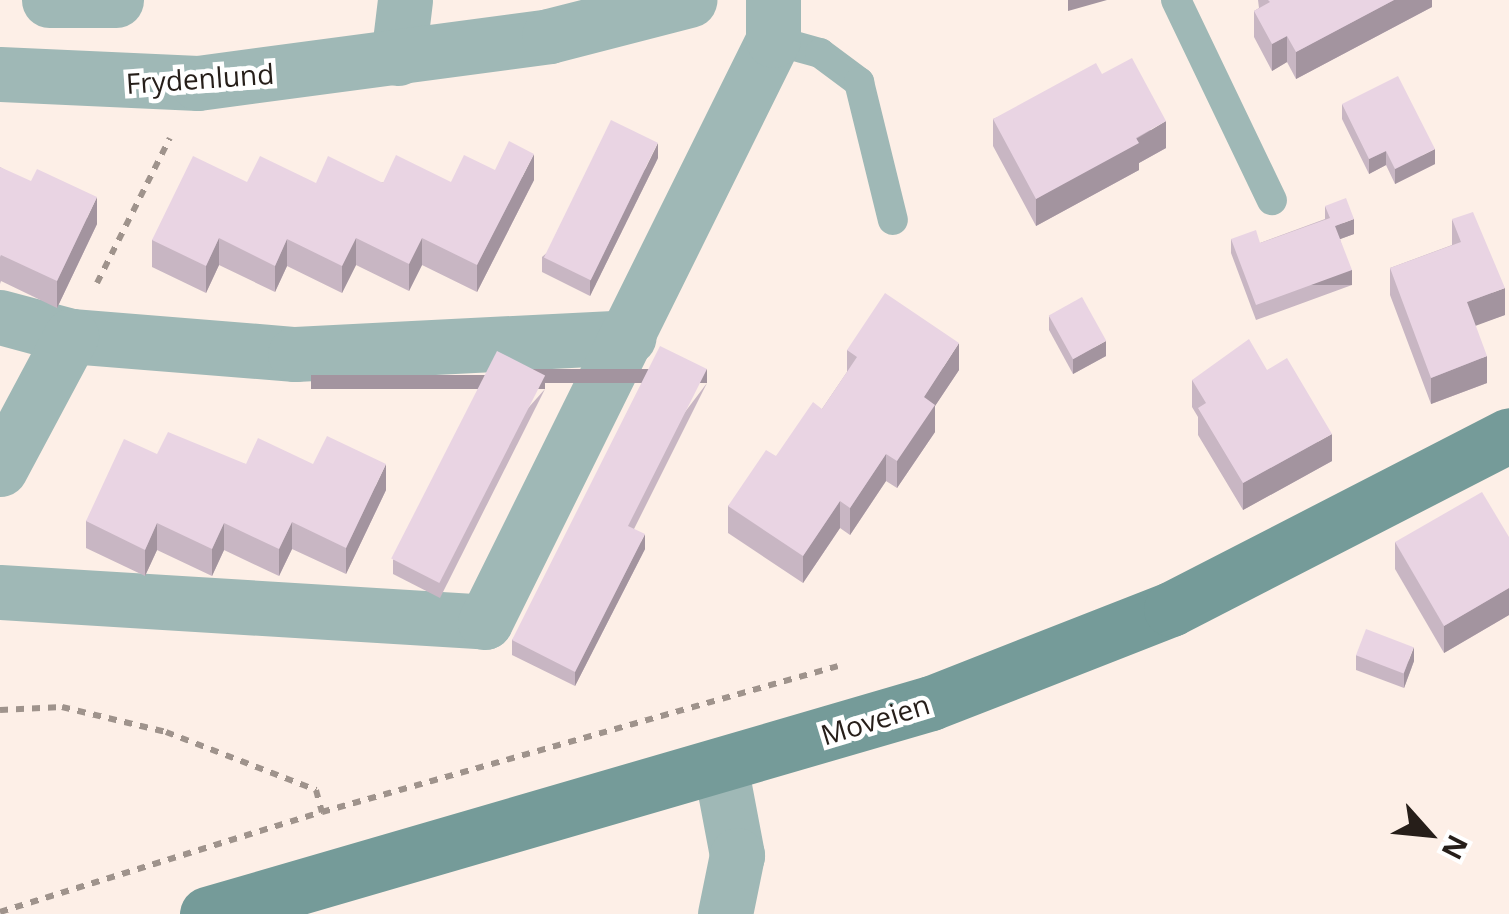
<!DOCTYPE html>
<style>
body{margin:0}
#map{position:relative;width:1509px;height:914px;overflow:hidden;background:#fdefe7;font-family:"Open Sans",sans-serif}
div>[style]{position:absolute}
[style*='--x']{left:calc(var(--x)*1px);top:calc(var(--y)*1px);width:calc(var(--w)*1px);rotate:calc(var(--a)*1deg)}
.path>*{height:6px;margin-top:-3px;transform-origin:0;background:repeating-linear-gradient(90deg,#9f938c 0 8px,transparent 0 16px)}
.lane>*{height:30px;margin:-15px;padding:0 15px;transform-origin:15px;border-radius:15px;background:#9fb8b6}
.street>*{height:55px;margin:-27.5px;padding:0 27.5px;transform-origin:27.5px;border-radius:27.5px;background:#9fb8b6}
.secondary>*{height:55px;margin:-27.5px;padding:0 27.5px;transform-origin:27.5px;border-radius:27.5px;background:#759b99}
.wall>*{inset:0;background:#c8b6c3}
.shaded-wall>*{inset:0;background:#a3949f;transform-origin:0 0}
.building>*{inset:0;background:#e9d4e3;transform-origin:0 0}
span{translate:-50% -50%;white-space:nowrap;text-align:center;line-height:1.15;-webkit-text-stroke:9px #fff;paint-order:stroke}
.street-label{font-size:28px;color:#261e19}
.north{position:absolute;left:1379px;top:784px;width:100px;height:100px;-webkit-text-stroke:8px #fff;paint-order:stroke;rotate:117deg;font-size:28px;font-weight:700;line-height:40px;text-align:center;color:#261e19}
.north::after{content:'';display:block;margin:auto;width:35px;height:45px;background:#261e19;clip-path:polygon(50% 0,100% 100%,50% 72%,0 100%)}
</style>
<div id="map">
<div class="path">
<div style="--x:97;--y:283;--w:162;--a:-63.3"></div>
<div style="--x:0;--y:710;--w:62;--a:-2.8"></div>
<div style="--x:62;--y:707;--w:107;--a:13.5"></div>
<div style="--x:166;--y:732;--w:161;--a:21.1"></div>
<div style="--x:316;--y:790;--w:23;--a:75"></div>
<div style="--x:0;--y:912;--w:337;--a:-17.3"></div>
<div style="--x:322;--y:812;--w:536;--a:-15.8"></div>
</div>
<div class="lane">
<div style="--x:1176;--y:0;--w:222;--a:64.4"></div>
<div style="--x:773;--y:40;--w:49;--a:15.5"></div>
<div style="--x:820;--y:53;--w:49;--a:36.6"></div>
<div style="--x:859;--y:82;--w:142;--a:76.2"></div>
</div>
<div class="street">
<div style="--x:49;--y:0;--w:67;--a:0"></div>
<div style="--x:398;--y:58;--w:58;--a:-83.1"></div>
<div style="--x:0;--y:74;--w:198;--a:2.6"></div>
<div style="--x:198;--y:83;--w:354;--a:-7.6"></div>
<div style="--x:549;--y:36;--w:145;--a:-14.4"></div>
<div style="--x:0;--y:317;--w:73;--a:15"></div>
<div style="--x:71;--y:336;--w:225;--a:4.6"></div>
<div style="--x:295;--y:354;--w:334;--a:-2.9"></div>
<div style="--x:0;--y:469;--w:151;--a:-61.9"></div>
<div style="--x:0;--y:592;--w:486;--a:3.5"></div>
<div style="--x:485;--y:622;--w:649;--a:-63.67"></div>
<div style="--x:773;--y:40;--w:40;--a:-90"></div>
<div style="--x:720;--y:765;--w:92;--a:79.3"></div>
<div style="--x:737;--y:855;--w:60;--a:101.5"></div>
</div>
<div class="secondary">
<div style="--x:207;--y:914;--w:754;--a:-16.25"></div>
<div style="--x:931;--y:703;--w:258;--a:-21.4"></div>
<div style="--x:1171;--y:609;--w:380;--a:-27.2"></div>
</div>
<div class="wall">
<div style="clip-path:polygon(1258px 0,1432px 0,1432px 7px,1296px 79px,1287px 62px,1272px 71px,1254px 37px,1254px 11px,1259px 8px)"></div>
<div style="clip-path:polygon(1102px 74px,1166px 148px,1139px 163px,1139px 170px,1036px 226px,993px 146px,993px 119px)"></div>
<div style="clip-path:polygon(1342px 104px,1435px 164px,1395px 184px,1386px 165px,1369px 174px,1342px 119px)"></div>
<div style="clip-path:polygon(658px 158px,590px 296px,542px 272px,542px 257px)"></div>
<div style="clip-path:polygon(0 167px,97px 224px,57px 308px,1px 281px,0 284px)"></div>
<div style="clip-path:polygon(495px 170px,534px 180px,477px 292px,422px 265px,409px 291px,356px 265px,342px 293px,287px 266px,275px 292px,219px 265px,206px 293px,152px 267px,152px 240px,247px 182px,316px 183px,451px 182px)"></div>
<div style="clip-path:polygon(1325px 206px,1354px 234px,1340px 239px,1352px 285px,1256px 320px,1231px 253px,1231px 239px,1260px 243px,1325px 219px)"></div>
<div style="clip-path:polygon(1452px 219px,1505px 315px,1475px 325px,1487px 383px,1431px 404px,1390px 295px,1390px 268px,1452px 245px)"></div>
<div style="clip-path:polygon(1049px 316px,1106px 356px,1073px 374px,1049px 330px)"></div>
<div style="clip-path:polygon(847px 350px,959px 370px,935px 406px,935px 432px,897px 488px,886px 481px,850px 535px,840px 528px,803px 583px,728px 533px,728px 506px,822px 409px,847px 372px)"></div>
<div style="clip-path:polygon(1267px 370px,1332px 461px,1243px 510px,1198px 435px,1198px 417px,1192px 407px,1192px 380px)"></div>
<div style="clip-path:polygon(707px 383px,634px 529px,645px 549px,575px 686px,512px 655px,512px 640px)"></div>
<div style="clip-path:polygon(545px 389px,440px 598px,393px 574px,393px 560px)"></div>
<div style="clip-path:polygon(157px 454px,246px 464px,313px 464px,386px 490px,346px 574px,292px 549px,279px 576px,224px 550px,212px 576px,157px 550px,145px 576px,86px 548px,86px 521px)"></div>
<div style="clip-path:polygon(1509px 537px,1509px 615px,1444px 653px,1395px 569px,1395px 542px)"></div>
<div style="clip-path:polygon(1356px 655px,1414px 661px,1404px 688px,1356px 670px)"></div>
</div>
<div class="shaded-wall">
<div style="clip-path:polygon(1068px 0,1107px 0,1068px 11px)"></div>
<div style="clip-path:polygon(1394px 0,1432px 0,1432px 7px,1296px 79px,1296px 52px)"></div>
<div style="clip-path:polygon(1287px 36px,1287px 62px,1272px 71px,1272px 44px)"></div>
<div style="clip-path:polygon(1166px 121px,1166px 148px,1139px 163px,1139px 170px,1036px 226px,1036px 199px)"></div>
<div style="clip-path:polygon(658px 143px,658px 158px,590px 296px,590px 281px)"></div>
<div style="clip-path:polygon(1435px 149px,1435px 164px,1395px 184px,1395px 169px)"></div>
<div style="clip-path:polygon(1386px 151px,1386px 165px,1369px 174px,1369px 159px)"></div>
<div style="clip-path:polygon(534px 154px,534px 180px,477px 292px,477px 265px)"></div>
<div style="clip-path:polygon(97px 197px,97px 224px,57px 308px,57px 281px)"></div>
<div style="clip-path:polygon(1354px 219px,1354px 234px,1335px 241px,1335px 226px)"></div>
<div style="clip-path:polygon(219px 238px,219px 265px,206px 293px,206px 266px)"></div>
<div style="clip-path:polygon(356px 238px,356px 265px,342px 293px,342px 266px)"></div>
<div style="clip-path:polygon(422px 238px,422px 265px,409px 291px,409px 264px)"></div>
<div style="clip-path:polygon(287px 239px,287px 266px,275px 292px,275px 266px)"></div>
<div style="left:1352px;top:270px;width:15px;height:102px;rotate:90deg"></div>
<div style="clip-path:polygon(1505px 288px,1505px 315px,1467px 329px,1467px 302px)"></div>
<div style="clip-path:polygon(1106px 341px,1106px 356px,1073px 374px,1073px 359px)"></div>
<div style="clip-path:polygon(959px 343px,959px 370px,935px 406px,935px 432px,897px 488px,897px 461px,924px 397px)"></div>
<div style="clip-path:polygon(1487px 356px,1487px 383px,1431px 404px,1431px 378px)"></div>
<div style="left:707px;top:369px;width:14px;height:176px;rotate:90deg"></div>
<div style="left:545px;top:375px;width:14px;height:234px;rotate:90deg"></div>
<div style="clip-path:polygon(1332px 434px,1332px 461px,1243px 510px,1243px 483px)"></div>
<div style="clip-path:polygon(886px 454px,886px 481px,850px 535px,850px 508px)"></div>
<div style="clip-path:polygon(386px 464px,386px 490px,346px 574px,346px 548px)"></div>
<div style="clip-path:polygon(840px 501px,840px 528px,803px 583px,803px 556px)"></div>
<div style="clip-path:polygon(292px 522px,292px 549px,279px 576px,279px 549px)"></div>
<div style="clip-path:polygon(157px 523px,157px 550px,145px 576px,145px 550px)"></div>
<div style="clip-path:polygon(224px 523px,224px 550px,212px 576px,212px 549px)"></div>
<div style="clip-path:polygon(645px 534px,645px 549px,575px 686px,575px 672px)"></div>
<div style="clip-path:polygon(1509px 588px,1509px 615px,1444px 653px,1444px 626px)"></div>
<div style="clip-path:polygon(1414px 647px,1414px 661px,1404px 688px,1404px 673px)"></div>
</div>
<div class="building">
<div style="clip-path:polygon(1268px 0,1394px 0,1296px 52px,1287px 36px,1272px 44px,1254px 11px,1270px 2px)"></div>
<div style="clip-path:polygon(1132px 58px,1166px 121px,1136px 138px,1139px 143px,1036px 199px,993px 119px,1096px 63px,1102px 74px)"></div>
<div style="clip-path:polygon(1398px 76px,1435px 149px,1395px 169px,1386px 151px,1369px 159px,1342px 104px)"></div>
<div style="left:611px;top:120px;width:52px;height:153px;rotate:26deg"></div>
<div style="clip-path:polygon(509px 141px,534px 154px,477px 265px,422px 238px,409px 264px,356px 238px,342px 266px,287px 239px,275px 266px,219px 238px,206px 266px,152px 240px,193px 156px,247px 182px,260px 156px,316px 183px,328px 156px,383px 183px,396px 155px,451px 182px,464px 155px,495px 170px)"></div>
<div style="clip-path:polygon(0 167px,31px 181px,37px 169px,97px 197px,57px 281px,1px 255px,0 257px)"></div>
<div style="clip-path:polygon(1346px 198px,1354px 219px,1335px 226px,1352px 270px,1256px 305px,1231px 239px,1256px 230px,1260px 243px,1330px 218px,1325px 206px)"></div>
<div style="clip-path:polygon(1473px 212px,1505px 288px,1467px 302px,1487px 356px,1431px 378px,1390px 268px,1461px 242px,1452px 219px)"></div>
<div style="clip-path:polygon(885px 293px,959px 343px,924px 397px,935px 405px,897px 461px,886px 454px,850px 508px,840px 501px,803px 556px,728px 506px,766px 450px,776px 456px,813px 402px,822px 409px,857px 357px,847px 350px)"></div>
<div style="left:1082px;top:297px;width:50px;height:38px;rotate:61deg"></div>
<div style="clip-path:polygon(1249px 339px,1267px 370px,1287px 358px,1332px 434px,1243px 483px,1198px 408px,1206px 403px,1192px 380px)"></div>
<div style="clip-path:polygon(660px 346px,707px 369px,628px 526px,645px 534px,575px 672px,512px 640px)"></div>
<div style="left:497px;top:351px;width:54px;height:233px;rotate:27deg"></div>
<div style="clip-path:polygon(168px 432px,246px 464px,258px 438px,313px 464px,327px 436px,386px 464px,346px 548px,292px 522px,279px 549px,224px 523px,212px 549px,157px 523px,145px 550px,86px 521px,124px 439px,157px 454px)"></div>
<div style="clip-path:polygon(1482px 492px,1509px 537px,1509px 588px,1444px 626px,1395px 542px)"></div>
<div style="left:1366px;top:629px;width:51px;height:28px;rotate:21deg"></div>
</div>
<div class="street-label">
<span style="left:200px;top:78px;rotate:-4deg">Frydenlund</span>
<span style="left:875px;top:719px;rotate:-17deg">Moveien</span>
</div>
<div class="north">N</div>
</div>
